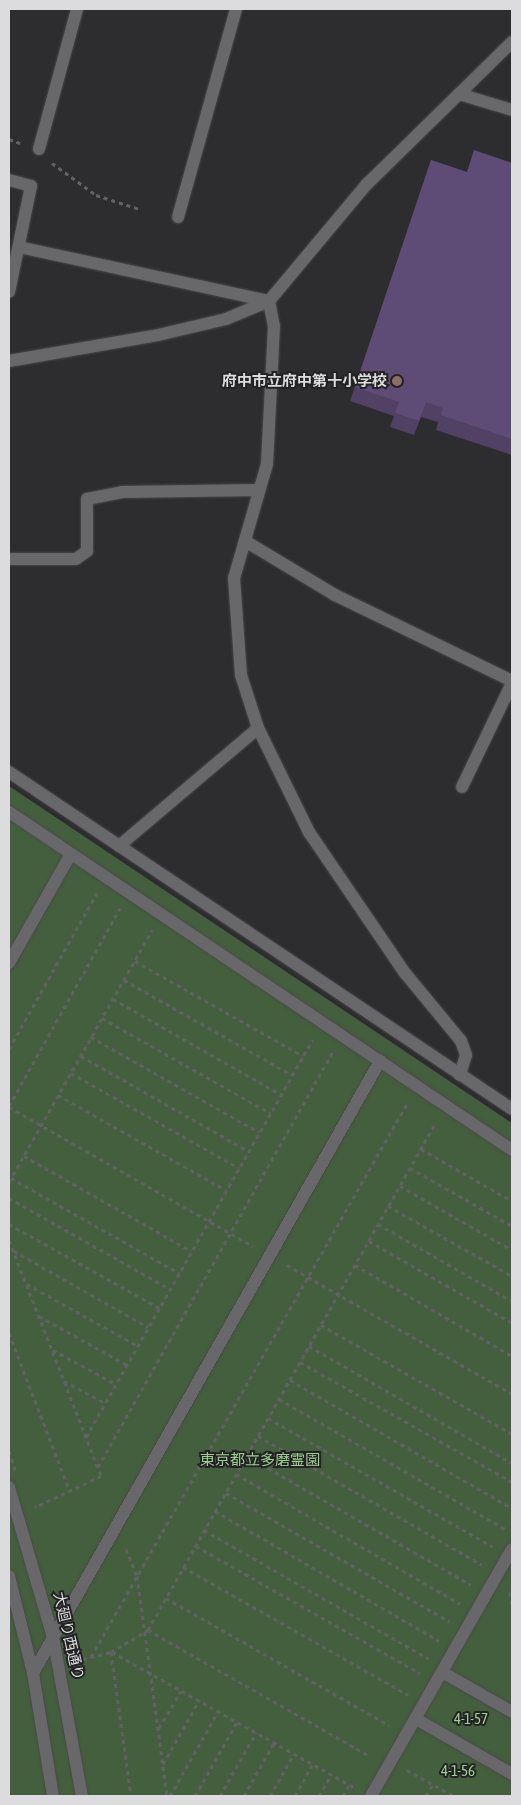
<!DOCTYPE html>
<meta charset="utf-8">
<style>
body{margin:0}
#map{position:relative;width:521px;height:1805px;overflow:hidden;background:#2d2c2f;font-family:"Asap Condensed","Noto Sans JP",sans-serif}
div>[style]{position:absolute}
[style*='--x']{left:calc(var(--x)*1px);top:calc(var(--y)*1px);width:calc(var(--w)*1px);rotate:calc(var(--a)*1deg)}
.green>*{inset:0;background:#445f3d}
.path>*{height:3px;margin-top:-1.5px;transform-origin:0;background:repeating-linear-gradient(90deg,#626163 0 4px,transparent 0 8px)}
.roads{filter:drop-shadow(0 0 1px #49484a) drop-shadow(0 0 1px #49484a)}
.minor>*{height:12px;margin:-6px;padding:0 6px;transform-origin:6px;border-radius:6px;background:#686769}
.wall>*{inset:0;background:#514165}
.building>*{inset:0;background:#5e4c76}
.dots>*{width:14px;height:14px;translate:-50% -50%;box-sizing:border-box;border:2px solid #232225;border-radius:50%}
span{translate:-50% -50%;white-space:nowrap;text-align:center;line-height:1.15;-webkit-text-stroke:4px #232225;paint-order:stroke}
.poi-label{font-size:15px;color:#dcdbdd;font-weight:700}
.right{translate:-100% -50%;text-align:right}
.park-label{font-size:15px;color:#9ed091}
.street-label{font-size:15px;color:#dcdbdd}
.frame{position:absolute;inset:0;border:10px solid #dcdbdd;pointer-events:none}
</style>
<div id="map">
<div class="green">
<div style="clip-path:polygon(9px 786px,512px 1123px,512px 1796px,9px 1796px)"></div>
</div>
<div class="path">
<div style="--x:9;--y:139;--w:12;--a:20"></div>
<div style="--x:52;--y:163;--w:54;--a:36"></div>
<div style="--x:96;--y:195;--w:45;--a:18"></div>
<div style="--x:135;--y:961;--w:193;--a:29.5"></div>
<div style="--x:124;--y:980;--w:193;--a:29.5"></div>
<div style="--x:113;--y:999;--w:192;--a:29.6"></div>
<div style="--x:102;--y:1018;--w:193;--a:29.5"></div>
<div style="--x:91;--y:1037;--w:193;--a:29.5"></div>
<div style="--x:9;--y:1049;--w:179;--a:-60.6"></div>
<div style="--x:81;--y:1056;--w:192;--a:29.6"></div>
<div style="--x:71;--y:1073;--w:193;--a:29.5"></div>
<div style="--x:58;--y:1095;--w:193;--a:29.5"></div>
<div style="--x:9;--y:1106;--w:227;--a:-60.7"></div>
<div style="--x:9;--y:1107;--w:281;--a:29.7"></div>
<div style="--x:421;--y:1149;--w:105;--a:29.7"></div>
<div style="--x:24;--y:1156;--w:192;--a:29.6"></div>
<div style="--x:410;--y:1168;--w:117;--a:29.6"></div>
<div style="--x:11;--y:1178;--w:193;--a:29.5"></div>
<div style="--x:9;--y:1182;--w:290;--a:-60.4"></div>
<div style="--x:400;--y:1186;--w:129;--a:29.7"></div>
<div style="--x:9;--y:1198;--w:185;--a:29.5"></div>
<div style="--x:388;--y:1206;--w:142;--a:29.4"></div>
<div style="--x:9;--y:1224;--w:172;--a:29.2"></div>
<div style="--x:378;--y:1224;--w:155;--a:29.9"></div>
<div style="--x:9;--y:1240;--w:253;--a:68.7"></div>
<div style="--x:101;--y:1476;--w:73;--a:154.8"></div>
<div style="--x:369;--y:1241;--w:165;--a:29.8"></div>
<div style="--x:14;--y:1251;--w:154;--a:29.6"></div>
<div style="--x:287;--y:1265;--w:259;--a:29.8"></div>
<div style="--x:355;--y:1265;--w:181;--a:30.1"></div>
<div style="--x:27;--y:1284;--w:127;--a:29.2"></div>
<div style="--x:39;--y:1316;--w:101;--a:29.1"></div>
<div style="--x:321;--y:1325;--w:220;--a:29.7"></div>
<div style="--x:9;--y:1333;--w:170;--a:69"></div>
<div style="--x:309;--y:1346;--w:234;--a:30"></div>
<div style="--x:53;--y:1350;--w:72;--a:28.4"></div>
<div style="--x:300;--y:1362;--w:244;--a:29.5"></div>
<div style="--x:290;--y:1380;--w:256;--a:30"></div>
<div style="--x:64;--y:1381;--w:47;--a:28.2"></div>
<div style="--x:279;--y:1399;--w:263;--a:29.9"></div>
<div style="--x:268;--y:1418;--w:259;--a:29.8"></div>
<div style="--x:258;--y:1436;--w:258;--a:29.9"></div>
<div style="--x:86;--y:1437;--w:457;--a:-60.3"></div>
<div style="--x:9;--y:1451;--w:20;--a:72"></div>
<div style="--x:247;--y:1456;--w:258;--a:29.9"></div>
<div style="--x:98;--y:1467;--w:477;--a:-60.5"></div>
<div style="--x:236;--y:1474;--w:259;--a:30.1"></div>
<div style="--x:226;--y:1493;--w:258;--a:29.9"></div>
<div style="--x:215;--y:1511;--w:259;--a:30.1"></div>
<div style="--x:204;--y:1530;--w:259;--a:29.8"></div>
<div style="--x:196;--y:1546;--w:257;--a:29.6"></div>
<div style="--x:126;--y:1549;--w:29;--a:68"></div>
<div style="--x:137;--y:1576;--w:222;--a:82.2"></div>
<div style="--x:183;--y:1567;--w:259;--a:29.6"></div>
<div style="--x:510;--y:1592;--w:12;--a:81"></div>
<div style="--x:166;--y:1598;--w:257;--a:29.7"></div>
<div style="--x:148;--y:1630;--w:255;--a:29.6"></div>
<div style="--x:111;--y:1652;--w:145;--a:82.1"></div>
<div style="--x:112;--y:1652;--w:278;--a:29.2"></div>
<div style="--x:91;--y:1657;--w:639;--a:-60.27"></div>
<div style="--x:75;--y:1661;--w:37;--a:-14"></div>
<div style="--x:111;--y:1652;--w:43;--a:-30.7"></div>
<div style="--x:148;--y:1630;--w:584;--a:-60.45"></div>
<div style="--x:159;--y:1728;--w:43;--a:-59.3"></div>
<div style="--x:163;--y:1764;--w:73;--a:-60.3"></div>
<div style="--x:407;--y:1770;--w:54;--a:29"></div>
<div style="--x:170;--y:1796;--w:97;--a:-60.3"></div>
<div style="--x:195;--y:1796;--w:85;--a:-60.4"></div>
<div style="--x:220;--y:1796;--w:73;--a:-60.3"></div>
<div style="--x:244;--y:1796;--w:61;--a:-60.5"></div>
<div style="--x:270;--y:1796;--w:48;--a:-60.3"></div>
<div style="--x:295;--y:1796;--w:35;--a:-61"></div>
<div style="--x:319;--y:1796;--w:24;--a:-60"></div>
<div style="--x:343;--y:1796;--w:13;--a:-61"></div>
<div style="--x:426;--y:1796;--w:14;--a:-60"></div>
</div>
<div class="roads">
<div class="minor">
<div style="--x:459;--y:94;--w:55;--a:16.8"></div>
<div style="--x:39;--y:149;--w:145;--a:-74.8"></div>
<div style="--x:9;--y:180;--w:23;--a:15"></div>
<div style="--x:31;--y:186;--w:108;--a:101.7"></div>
<div style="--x:178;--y:217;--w:216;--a:-74.4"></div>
<div style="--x:19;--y:247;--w:256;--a:12.2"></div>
<div style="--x:269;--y:301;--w:25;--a:79"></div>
<div style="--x:274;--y:326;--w:138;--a:92.9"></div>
<div style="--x:267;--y:464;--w:119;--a:106.1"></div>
<div style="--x:234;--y:578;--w:97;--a:85.9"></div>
<div style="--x:241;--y:675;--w:56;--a:72.2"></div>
<div style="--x:258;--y:728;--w:116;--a:63.9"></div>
<div style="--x:309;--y:832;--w:171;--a:55.8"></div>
<div style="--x:405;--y:973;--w:88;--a:50.5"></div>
<div style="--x:461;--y:1041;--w:15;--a:70"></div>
<div style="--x:466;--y:1055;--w:21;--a:107"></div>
<div style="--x:9;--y:361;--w:151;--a:-9.9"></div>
<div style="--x:158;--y:335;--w:70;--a:-13.2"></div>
<div style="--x:226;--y:319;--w:47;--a:-22.7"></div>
<div style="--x:269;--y:301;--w:153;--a:-50.1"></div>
<div style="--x:367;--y:184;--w:203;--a:-44.4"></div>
<div style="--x:245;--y:541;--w:105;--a:31"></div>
<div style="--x:335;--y:595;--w:197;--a:25.9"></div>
<div style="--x:9;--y:559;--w:67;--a:0"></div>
<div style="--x:76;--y:559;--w:14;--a:-36"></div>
<div style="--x:87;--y:551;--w:52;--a:-90"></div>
<div style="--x:87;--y:499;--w:36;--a:-11"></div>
<div style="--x:122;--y:492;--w:137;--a:-0.8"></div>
<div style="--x:9;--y:772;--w:605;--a:33.82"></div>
<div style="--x:462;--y:787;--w:115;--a:-64.3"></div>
<div style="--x:9;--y:812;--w:606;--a:33.9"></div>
<div style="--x:119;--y:846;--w:182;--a:-40.3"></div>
<div style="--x:9;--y:963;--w:125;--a:-60.4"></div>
<div style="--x:9;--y:1487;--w:156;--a:73.7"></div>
<div style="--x:53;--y:1637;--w:162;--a:79.7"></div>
<div style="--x:9;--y:1576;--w:100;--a:76.1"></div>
<div style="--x:33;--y:1673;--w:125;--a:80.8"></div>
<div style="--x:442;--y:1672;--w:81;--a:29.7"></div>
<div style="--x:33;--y:1673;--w:704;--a:-60.45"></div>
<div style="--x:416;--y:1719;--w:111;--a:29.8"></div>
<div style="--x:371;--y:1796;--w:284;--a:-60.3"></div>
</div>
</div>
<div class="wall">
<div style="clip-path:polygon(431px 160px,466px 172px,512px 163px,512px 455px,436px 430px,438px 422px,421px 417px,414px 435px,390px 427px,394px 416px,350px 401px)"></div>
</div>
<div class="building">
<div style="clip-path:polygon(474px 150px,512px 163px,512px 439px,441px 415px,443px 408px,426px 402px,419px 421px,395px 413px,399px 402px,355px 387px,431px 160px,467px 172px)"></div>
</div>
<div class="dots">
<div style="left:397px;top:381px;background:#8d6e63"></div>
</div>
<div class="poi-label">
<span class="right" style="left:387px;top:381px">府中市立府中第十小学校</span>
</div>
<div class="park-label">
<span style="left:260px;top:1460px">東京都立多磨霊園</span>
<span style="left:471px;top:1719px">4-1-57</span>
<span style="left:458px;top:1771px">4-1-56</span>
</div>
<div class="street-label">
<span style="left:69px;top:1636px;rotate:77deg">大廻り西通り</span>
</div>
<div class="frame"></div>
</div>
